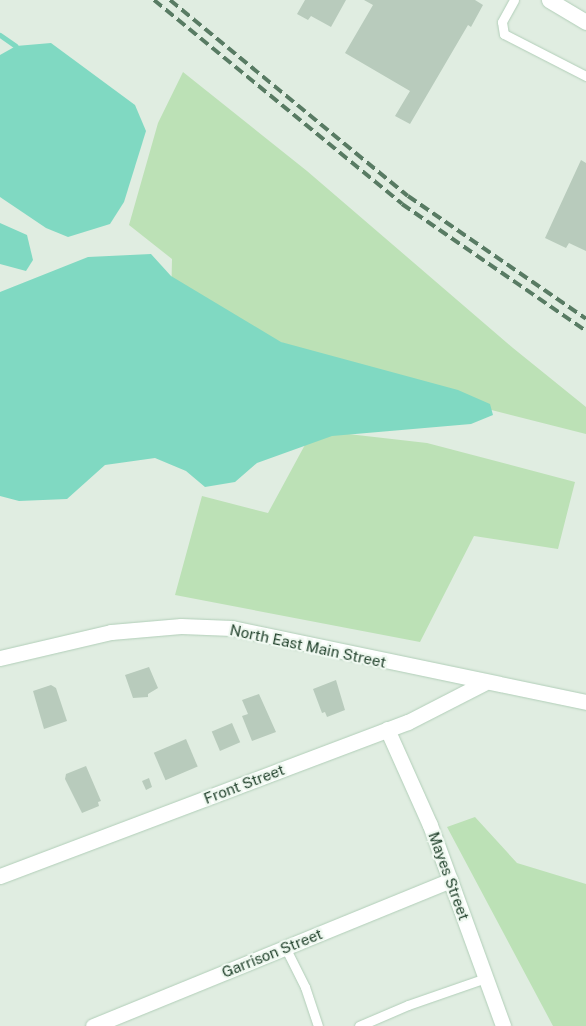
<!DOCTYPE html>
<style>
body{margin:0}
#map{position:relative;width:586px;height:1026px;overflow:hidden;background:#e0ede1;font-family:"Public Sans",sans-serif}
div>[style]{position:absolute}
[style*='--x']{left:calc(var(--x)*1px);top:calc(var(--y)*1px);width:calc(var(--w)*1px);rotate:calc(var(--a)*1deg)}
.green>*{inset:0;background:#bce1b6}
.water>*{inset:0;background:#80d9c2}
.stream>*{height:5px;margin:-2.5px;padding:0 2.5px;transform-origin:2.5px;border-radius:2.5px;background:#80d9c2}
.building>*{inset:0;background:#b8cbbc;transform-origin:0 0}
.roads{filter:drop-shadow(0 0 1px #b1ceb8) drop-shadow(0 0 1px #b1ceb8)}
.lane>*{height:9px;margin:-4.5px;padding:0 4.5px;transform-origin:4.5px;border-radius:4.5px;background:#fff}
.street>*{height:15px;margin:-7.5px;padding:0 7.5px;transform-origin:7.5px;border-radius:7.5px;background:#fff}
.secondary>*{height:15px;margin:-7.5px;padding:0 7.5px;transform-origin:7.5px;border-radius:7.5px;background:#fff}
.rail>*{height:4px;margin-top:-2px;transform-origin:0;background:repeating-linear-gradient(90deg,#587b63 0 10px,transparent 0 15px)}
span{translate:-50% -50%;white-space:nowrap;text-align:center;line-height:1.15;-webkit-text-stroke:4.5px #f0f9f1;paint-order:stroke}
.street-label{font-size:15px;color:#1e3f29}
</style>
<div id="map">
<div class="green">
<div style="clip-path:polygon(183px 72px,307px 171px,513px 348px,586px 407px,586px 434px,429px 394px,171px 304px,172px 259px,129px 225px,158px 123px)"></div>
<div style="clip-path:polygon(313px 430px,427px 443px,575px 482px,558px 549px,474px 536px,420px 642px,175px 595px,202px 496px,268px 513px)"></div>
<div style="clip-path:polygon(475px 817px,517px 863px,586px 884px,586px 1026px,553px 1026px,447px 827px)"></div>
</div>
<div class="water">
<div style="clip-path:polygon(51px 43px,135px 105px,146px 131px,124px 202px,110px 224px,68px 237px,46px 228px,0 197px,0 55px,16px 46px)"></div>
<div style="clip-path:polygon(0 223px,27px 235px,33px 260px,26px 271px,0 264px)"></div>
<div style="clip-path:polygon(151px 254px,171px 276px,281px 342px,458px 390px,490px 404px,493px 415px,471px 424px,332px 436px,257px 463px,235px 482px,205px 487px,186px 471px,155px 458px,105px 465px,67px 499px,19px 501px,0 496px,0 292px,88px 257px)"></div>
</div>
<div class="stream">
<div style="--x:0;--y:35;--w:19;--a:35"></div>
</div>
<div class="building">
<div style="clip-path:polygon(305px 0,346px 0,331px 27px,311px 16px,308px 20px,297px 14px)"></div>
<div style="clip-path:polygon(364px 0,475px 0,483px 5px,471px 27px,468px 25px,410px 124px,395px 116px,410px 91px,345px 53px,373px 5px)"></div>
<div style="clip-path:polygon(581px 160px,586px 163px,586px 251px,569px 243px,566px 248px,545px 238px)"></div>
<div style="clip-path:polygon(149px 667px,158px 688px,148px 694px,148px 697px,133px 698px,125px 675px)"></div>
<div style="clip-path:polygon(336px 680px,345px 710px,327px 717px,325px 712px,322px 713px,313px 689px)"></div>
<div style="clip-path:polygon(51px 685px,56px 688px,67px 721px,44px 729px,33px 691px)"></div>
<div style="clip-path:polygon(259px 694px,276px 732px,252px 741px,242px 716px,248px 714px,242px 700px)"></div>
<div style="left:232px;top:723px;width:21px;height:22px;rotate:67deg"></div>
<div style="left:186px;top:739px;width:30px;height:35px;rotate:67deg"></div>
<div style="clip-path:polygon(86px 766px,101px 801px,98px 802px,99px 806px,82px 813px,65px 779px,66px 774px)"></div>
<div style="clip-path:polygon(149px 778px,152px 787px,146px 790px,142px 781px)"></div>
</div>
<div class="roads">
<div class="lane">
<div style="--x:514;--y:0;--w:25;--a:119"></div>
<div style="--x:502;--y:22;--w:12;--a:81"></div>
<div style="--x:504;--y:34;--w:92;--a:27.1"></div>
<div style="--x:285;--y:947;--w:45;--a:63.4"></div>
<div style="--x:305;--y:987;--w:41;--a:71.6"></div>
<div style="--x:359;--y:1026;--w:53;--a:-23.2"></div>
<div style="--x:408;--y:1005;--w:83;--a:-19.1"></div>
</div>
<div class="street">
<div style="--x:387;--y:729;--w:105;--a:65.9"></div>
<div style="--x:430;--y:825;--w:214;--a:70"></div>
<div style="--x:0;--y:876;--w:436;--a:-20.7"></div>
<div style="--x:408;--y:722;--w:85;--a:-27.2"></div>
<div style="--x:93;--y:1026;--w:386;--a:-22.2"></div>
</div>
<div class="secondary">
<div style="--x:549;--y:0;--w:43;--a:30.7"></div>
<div style="--x:0;--y:658;--w:114;--a:-13.2"></div>
<div style="--x:111;--y:632;--w:70;--a:-4.9"></div>
<div style="--x:181;--y:626;--w:51;--a:2.2"></div>
<div style="--x:232;--y:628;--w:362;--a:11.8"></div>
</div>
</div>
<div class="rail">
<div style="--x:154;--y:0;--w:321;--a:39.4"></div>
<div style="--x:402;--y:204;--w:224;--a:34.6"></div>
<div style="--x:170;--y:0;--w:308;--a:39.5"></div>
<div style="--x:408;--y:196;--w:216;--a:34.6"></div>
</div>
<div class="street-label">
<span style="left:308px;top:646px;rotate:12deg">North East Main Street</span>
<span style="left:244px;top:784px;rotate:-21deg">Front Street</span>
<span style="left:449px;top:876px;rotate:70deg">Mayes Street</span>
<span style="left:272px;top:953px;rotate:-22deg">Garrison Street</span>
</div>
</div>
